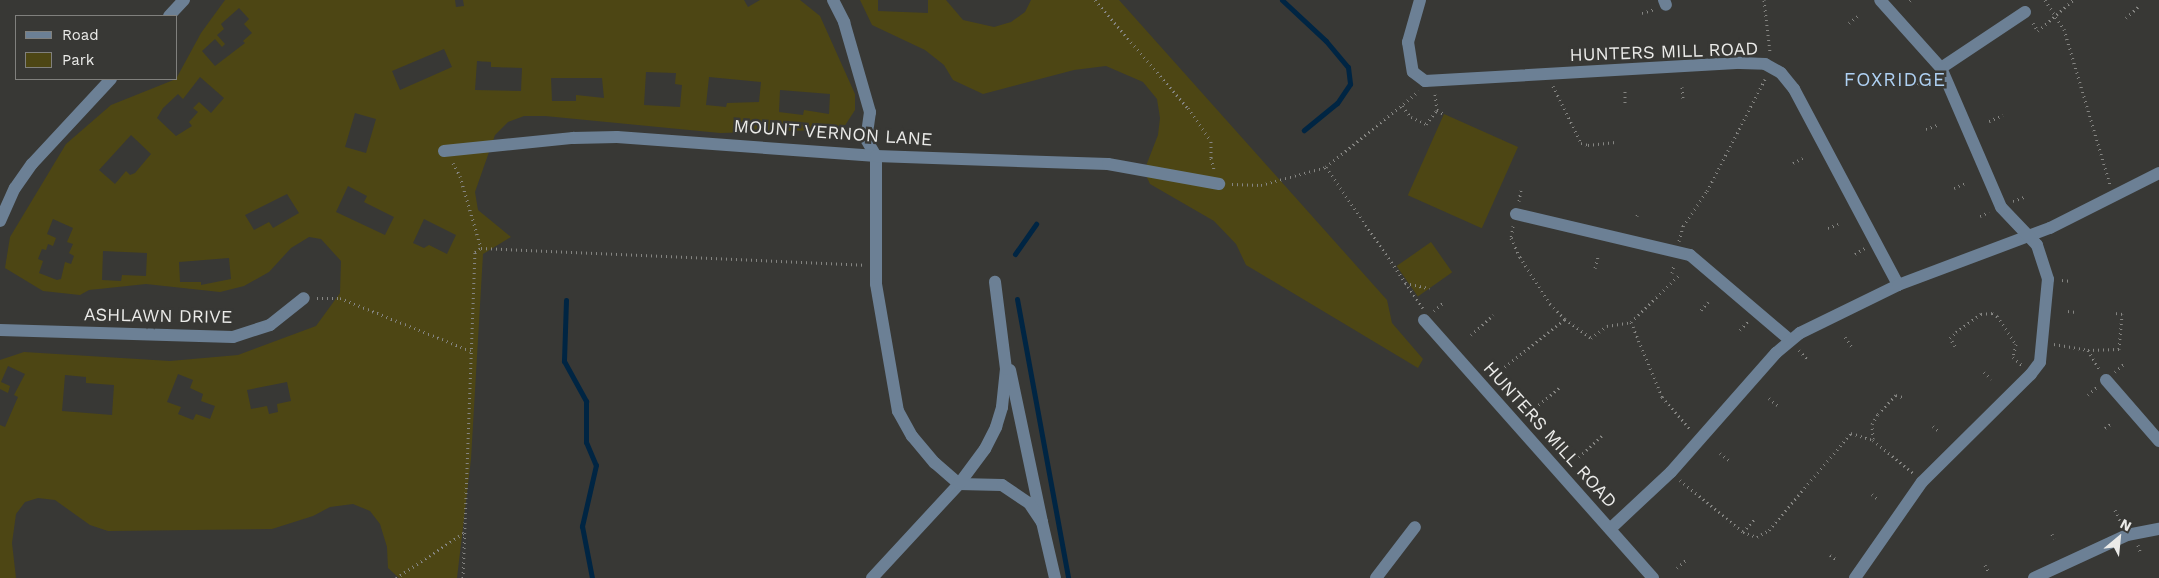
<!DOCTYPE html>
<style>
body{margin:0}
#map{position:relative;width:2159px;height:578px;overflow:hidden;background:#383835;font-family:"Work Sans",sans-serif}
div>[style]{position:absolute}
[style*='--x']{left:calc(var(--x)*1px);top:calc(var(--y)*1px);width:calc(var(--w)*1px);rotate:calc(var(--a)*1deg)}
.green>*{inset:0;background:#4d4614;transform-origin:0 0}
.stream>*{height:5px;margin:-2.5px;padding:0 2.5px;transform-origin:2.5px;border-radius:2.5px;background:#002543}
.path>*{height:3px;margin-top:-1.5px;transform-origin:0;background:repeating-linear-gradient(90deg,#858582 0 1px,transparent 0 5px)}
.minor>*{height:12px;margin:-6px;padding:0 6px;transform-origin:6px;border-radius:6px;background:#6c8095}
span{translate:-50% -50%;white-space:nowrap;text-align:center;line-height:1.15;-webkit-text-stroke:5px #383835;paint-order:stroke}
.street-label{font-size:18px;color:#ebebe9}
.neighbourhood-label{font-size:19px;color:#afd1f3;letter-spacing:1px}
.legend{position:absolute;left:15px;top:15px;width:162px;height:65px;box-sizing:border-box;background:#383835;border:1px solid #80807d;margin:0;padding:6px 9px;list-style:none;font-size:15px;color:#ebebe9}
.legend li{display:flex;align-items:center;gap:10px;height:25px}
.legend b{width:25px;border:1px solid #80807d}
.north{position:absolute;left:2094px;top:513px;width:50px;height:50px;-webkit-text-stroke:4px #383835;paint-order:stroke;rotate:28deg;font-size:14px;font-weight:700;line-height:20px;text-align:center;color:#ebebe9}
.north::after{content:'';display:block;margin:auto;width:18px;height:22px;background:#ebebe9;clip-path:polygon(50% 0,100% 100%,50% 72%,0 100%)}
</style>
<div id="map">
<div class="green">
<div style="clip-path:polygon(evenodd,225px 0,455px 0,456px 7px,464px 6px,463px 0,744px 0,748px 7px,760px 0,800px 0,820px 16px,855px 94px,855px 110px,844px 127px,820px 130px,720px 133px,545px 116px,524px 116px,508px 122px,495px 135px,475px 192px,478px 210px,511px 237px,483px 254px,471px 459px,457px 578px,399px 578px,388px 568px,387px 547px,380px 524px,370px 511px,353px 504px,330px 507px,313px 516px,272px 529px,108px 531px,90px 525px,55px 500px,38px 498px,25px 502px,16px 514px,12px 543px,16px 578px,0 578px,0 425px,5px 427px,18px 397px,14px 395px,25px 374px,8px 366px,1px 382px,10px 386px,8px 393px,0 389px,0 360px,24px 352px,170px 361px,238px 355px,316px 326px,340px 293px,341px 261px,321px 239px,309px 237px,291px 248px,269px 272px,244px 286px,220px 292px,146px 284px,89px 290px,80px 295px,43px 291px,5px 268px,10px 237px,66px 144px,111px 105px,176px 79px,201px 33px,225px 0,239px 8px,249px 19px,244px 24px,252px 33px,243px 41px,245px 43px,215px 66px,202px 51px,215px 39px,222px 47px,225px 44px,217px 35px,224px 29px,221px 24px,239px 8px,225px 0,444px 49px,452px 67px,400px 90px,392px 71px,444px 49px,225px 0,477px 61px,491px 62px,491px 74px,491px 67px,522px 68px,521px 91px,475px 90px,477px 61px,225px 0,646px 72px,676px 73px,675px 84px,682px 85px,680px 107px,644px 105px,646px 72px,225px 0,200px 77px,224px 98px,211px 113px,199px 102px,193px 108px,198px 112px,189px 122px,192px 126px,176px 136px,157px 118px,163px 108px,178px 94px,183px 99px,200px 77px,225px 0,709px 77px,761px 82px,759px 102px,727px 103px,726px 107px,706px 105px,709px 77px,225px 0,551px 78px,602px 78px,604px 98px,576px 95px,576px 101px,552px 101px,551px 78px,225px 0,780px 90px,830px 94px,829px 114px,804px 110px,803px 115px,779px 112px,780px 90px,225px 0,355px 113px,376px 119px,366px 153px,345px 147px,355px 113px,225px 0,131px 135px,151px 154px,135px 173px,130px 175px,126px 171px,115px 184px,99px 170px,131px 135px,225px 0,348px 186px,367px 196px,364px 202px,394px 217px,385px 235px,336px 212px,348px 186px,225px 0,287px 194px,299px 213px,273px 228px,269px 222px,254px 230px,245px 215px,287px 194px,225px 0,53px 219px,73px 228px,67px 242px,73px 244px,69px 253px,74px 256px,71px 264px,65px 262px,61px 279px,57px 280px,39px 273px,43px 261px,38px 259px,42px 249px,46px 250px,48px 244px,53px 246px,56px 238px,47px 234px,53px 219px,225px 0,424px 219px,456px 235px,447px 254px,429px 245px,424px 248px,413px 243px,424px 219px,225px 0,103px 251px,147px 253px,146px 276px,122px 275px,121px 281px,102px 280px,103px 251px,225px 0,229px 258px,231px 279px,201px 285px,201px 282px,180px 282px,179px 262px,229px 258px,225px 0,178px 374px,193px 380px,190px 388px,203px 394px,201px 401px,215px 406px,210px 419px,196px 414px,193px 420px,178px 414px,181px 407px,167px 402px,178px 374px,225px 0,65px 375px,86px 377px,86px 383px,114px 385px,112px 415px,62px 411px,65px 375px,225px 0,287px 382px,291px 401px,277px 404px,278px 412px,269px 414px,267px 406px,251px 409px,247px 390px,287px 382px)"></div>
<div style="clip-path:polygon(860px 0,878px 0,878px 11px,928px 13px,928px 0,946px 0,963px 20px,994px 27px,1011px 22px,1025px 12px,1031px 0,1119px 0,1387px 300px,1392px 323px,1423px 359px,1418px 368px,1246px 265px,1236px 244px,1214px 221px,1150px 184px,1144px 171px,1158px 135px,1160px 118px,1157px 99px,1143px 82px,1106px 66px,1074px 70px,983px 94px,953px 80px,944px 65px,925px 50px,872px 25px)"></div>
<div style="left:1444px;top:114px;width:81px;height:89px;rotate:24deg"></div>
<div style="left:1431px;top:242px;width:37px;height:42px;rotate:55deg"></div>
</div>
<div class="stream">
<div style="--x:1282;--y:0;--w:60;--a:43"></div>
<div style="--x:1326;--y:41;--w:34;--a:50"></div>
<div style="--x:1348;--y:67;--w:17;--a:83"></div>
<div style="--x:1350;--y:84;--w:23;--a:124"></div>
<div style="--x:1337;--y:103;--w:43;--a:140.7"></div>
<div style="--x:1015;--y:254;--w:37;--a:-55"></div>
<div style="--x:1017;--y:299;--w:284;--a:79.6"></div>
<div style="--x:566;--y:300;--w:61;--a:91.9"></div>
<div style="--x:564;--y:361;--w:46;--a:61.2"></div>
<div style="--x:586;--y:401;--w:41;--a:90"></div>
<div style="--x:586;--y:442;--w:25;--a:67"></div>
<div style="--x:596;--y:465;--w:63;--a:102.9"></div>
<div style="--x:582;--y:526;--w:53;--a:79.1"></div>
</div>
<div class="path">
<div style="--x:1095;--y:0;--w:143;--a:49.3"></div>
<div style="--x:1188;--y:108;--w:40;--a:55.1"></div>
<div style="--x:1211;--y:141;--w:17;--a:90"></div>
<div style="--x:1211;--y:158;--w:11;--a:75"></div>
<div style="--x:1764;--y:0;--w:52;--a:83.4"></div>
<div style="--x:2045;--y:0;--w:35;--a:57"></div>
<div style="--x:2064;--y:29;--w:162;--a:73.5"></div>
<div style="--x:1910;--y:1;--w:1;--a:-45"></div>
<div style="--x:1642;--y:13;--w:14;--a:-17"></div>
<div style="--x:2126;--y:18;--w:19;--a:-43"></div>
<div style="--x:1849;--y:23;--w:11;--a:-38"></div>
<div style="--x:2033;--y:23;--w:9;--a:58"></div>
<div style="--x:2038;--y:31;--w:47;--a:-41.5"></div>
<div style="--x:1917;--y:84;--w:16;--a:-35"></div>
<div style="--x:1553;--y:86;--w:64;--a:63.8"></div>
<div style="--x:1581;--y:143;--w:7;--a:16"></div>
<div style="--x:1588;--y:145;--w:30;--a:-6"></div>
<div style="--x:1682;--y:87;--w:12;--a:85"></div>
<div style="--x:1625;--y:91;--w:12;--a:90"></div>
<div style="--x:1402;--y:106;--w:14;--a:51"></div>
<div style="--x:1411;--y:117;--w:17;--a:25"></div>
<div style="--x:1426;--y:124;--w:18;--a:-52"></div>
<div style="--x:1437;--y:110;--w:16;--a:-97"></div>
<div style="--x:1437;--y:110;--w:8;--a:30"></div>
<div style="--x:1989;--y:121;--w:15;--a:-23"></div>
<div style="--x:1926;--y:129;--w:12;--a:-20"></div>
<div style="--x:453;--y:163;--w:15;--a:62"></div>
<div style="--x:460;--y:176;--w:75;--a:73.7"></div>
<div style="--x:1793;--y:163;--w:11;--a:-27"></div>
<div style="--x:1326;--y:167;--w:171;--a:55.5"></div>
<div style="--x:1232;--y:184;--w:29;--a:2"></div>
<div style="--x:1261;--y:185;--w:67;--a:-15.5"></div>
<div style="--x:1326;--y:167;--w:120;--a:-39.3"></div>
<div style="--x:1954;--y:188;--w:12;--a:-24"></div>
<div style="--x:1519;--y:201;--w:11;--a:-80"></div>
<div style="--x:2013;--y:201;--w:12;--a:-20"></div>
<div style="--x:1637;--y:216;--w:4;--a:-76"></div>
<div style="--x:1980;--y:216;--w:10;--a:-24"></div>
<div style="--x:1513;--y:226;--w:12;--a:99"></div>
<div style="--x:1511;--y:238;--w:21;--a:65"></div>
<div style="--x:1520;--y:257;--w:56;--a:57.4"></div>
<div style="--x:1550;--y:304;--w:21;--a:45"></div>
<div style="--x:1565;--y:319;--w:32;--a:36"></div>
<div style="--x:1591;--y:338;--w:20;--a:-37"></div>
<div style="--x:1607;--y:326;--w:24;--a:-9"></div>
<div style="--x:1631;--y:322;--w:81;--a:67.5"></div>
<div style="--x:1662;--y:397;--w:44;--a:48.7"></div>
<div style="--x:1828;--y:228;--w:11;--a:-22"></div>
<div style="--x:1679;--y:241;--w:16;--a:-75"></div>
<div style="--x:1683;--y:226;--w:42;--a:-55.6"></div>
<div style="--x:1707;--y:191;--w:126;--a:-62.6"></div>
<div style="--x:1855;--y:254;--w:12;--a:-31"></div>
<div style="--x:1595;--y:268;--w:11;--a:-75"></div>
<div style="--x:1672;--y:273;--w:9;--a:-77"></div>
<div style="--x:2062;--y:280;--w:9;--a:6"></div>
<div style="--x:1405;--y:283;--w:25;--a:12"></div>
<div style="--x:317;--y:298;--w:23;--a:0"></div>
<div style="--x:340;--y:298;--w:141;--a:22"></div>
<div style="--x:1701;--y:310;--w:11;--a:-49"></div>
<div style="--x:1434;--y:311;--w:12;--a:-42"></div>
<div style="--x:2068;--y:311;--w:8;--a:7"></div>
<div style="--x:1631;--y:322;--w:66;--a:-44.4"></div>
<div style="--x:1740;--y:330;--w:12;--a:-48"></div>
<div style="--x:1471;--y:335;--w:30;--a:-42"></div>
<div style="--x:1845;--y:337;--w:11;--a:56"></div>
<div style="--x:2054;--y:344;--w:35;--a:10"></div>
<div style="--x:2088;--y:350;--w:31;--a:-2"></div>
<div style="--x:2119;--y:349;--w:35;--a:-85"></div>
<div style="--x:2122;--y:314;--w:6;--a:-171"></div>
<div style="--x:1955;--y:346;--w:9;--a:-122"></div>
<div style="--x:1950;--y:338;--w:8;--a:-45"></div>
<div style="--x:1956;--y:332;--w:31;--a:-36"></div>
<div style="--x:1981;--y:314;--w:11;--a:-5"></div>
<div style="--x:1992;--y:313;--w:6;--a:31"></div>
<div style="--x:1997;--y:316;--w:34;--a:56"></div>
<div style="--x:2016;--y:344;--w:13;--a:103"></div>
<div style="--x:2013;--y:357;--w:12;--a:42"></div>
<div style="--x:1799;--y:350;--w:12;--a:48"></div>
<div style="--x:2088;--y:350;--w:22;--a:60"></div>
<div style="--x:1501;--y:370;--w:82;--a:-38.6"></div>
<div style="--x:1984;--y:372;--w:10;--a:45"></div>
<div style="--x:2115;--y:372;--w:12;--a:-42"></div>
<div style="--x:2088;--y:395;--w:12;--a:-42"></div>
<div style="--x:1769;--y:398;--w:11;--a:41"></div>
<div style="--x:1535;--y:408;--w:33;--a:-40"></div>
<div style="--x:1933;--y:426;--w:8;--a:40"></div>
<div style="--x:2105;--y:428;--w:9;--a:-36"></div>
<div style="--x:1873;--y:439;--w:15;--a:-94"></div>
<div style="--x:1872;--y:424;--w:12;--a:-59"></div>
<div style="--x:1878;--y:414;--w:26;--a:-47"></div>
<div style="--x:1896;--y:395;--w:9;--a:18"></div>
<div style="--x:1720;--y:453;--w:11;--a:38"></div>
<div style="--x:1579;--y:457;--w:33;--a:-43"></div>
<div style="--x:1680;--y:480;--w:82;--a:39.5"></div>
<div style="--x:1743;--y:532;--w:15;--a:20"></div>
<div style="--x:1757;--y:537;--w:14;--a:-30"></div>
<div style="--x:1769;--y:530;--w:127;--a:-49.8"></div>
<div style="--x:1851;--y:433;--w:23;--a:18"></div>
<div style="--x:1873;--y:440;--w:52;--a:39.5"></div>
<div style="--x:1872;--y:494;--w:8;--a:40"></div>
<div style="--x:2115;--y:510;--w:14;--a:65"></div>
<div style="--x:1743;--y:532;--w:18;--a:-49"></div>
<div style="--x:2052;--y:534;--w:5;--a:68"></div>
<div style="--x:2138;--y:545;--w:9;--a:72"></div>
<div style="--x:1830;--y:555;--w:7;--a:34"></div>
<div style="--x:1985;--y:565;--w:7;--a:63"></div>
<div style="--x:1677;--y:568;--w:13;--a:-42"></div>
<div style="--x:396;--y:578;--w:83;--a:-33.7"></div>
<div style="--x:463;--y:578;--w:326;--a:-87.9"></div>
<div style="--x:475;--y:252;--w:7;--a:-34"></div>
<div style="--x:481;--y:248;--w:383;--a:2.5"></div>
</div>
<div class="minor">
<div style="--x:833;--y:0;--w:25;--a:63"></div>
<div style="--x:844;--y:22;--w:94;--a:73.9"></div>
<div style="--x:870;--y:112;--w:27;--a:98"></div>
<div style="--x:866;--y:139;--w:20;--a:60"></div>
<div style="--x:876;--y:156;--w:128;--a:90"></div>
<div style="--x:876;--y:284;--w:129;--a:80.2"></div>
<div style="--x:898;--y:411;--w:29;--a:61"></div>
<div style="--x:912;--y:436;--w:35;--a:50"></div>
<div style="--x:935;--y:463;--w:32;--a:41"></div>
<div style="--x:1420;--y:0;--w:44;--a:105.9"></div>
<div style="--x:1408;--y:42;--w:30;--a:81"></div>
<div style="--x:1413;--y:72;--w:15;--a:37"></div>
<div style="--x:1425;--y:81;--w:316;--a:-3.3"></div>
<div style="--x:1740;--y:63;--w:25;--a:2"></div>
<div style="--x:1765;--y:64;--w:18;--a:29"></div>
<div style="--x:1781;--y:73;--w:21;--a:51"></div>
<div style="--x:1794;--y:89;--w:222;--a:62"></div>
<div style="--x:1664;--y:0;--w:5;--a:68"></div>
<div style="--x:169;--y:16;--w:22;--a:-47"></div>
<div style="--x:1941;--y:68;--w:101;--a:-33.7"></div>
<div style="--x:444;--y:151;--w:130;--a:-5.8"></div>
<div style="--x:573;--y:138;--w:44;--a:-1.3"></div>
<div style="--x:617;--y:137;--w:260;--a:4.2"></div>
<div style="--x:876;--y:156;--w:232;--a:2"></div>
<div style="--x:1108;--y:164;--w:113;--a:10.2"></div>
<div style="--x:1516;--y:214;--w:179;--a:13.3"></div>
<div style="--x:1690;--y:255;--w:131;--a:40.4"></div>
<div style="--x:0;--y:221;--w:36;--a:-66"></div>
<div style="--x:15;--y:188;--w:29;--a:-55"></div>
<div style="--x:32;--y:164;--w:116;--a:-47.1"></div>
<div style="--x:1424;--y:320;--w:345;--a:48.4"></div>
<div style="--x:0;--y:330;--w:233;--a:1.7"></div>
<div style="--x:233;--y:337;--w:39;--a:-18"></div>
<div style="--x:270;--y:325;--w:43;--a:-38.5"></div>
<div style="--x:1010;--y:370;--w:155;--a:78.1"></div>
<div style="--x:2106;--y:380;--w:81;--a:49"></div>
<div style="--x:959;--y:484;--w:43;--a:1.3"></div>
<div style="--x:1002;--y:485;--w:32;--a:34"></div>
<div style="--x:1029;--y:503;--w:23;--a:56"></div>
<div style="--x:1042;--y:522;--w:57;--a:76.9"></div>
<div style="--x:1610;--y:529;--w:83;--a:-43.1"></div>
<div style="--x:1671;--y:472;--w:159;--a:-48.6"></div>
<div style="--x:1776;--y:353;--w:31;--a:-40"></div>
<div style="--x:1800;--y:333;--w:109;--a:-26.1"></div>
<div style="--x:1898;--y:285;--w:162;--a:-20.6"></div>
<div style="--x:2050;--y:228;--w:122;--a:-26.8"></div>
<div style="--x:872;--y:578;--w:128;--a:-47.2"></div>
<div style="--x:959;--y:484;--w:44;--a:-53.4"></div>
<div style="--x:985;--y:449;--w:25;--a:-63"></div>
<div style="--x:996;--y:427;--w:21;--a:-73"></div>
<div style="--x:1002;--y:407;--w:38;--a:-84"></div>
<div style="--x:1006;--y:369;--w:88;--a:-97.2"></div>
<div style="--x:1376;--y:578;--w:64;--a:-52.6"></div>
<div style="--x:1855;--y:578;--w:117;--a:-55.1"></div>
<div style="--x:1922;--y:482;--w:153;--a:-44.7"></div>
<div style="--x:2031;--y:374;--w:15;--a:-53"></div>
<div style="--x:2040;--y:362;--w:83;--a:-84.5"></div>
<div style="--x:2048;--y:279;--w:36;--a:-108"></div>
<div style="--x:2037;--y:245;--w:52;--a:-133.5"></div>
<div style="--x:2001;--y:207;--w:151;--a:-113.3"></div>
<div style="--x:1941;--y:68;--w:91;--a:-131.9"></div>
<div style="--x:2034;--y:578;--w:102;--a:-24.8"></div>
<div style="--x:2127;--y:535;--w:33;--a:-11"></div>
</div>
<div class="street-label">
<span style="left:1664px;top:52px;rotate:-2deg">HUNTERS MILL ROAD</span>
<span style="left:833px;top:133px;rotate:4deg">MOUNT VERNON LANE</span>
<span style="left:158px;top:316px;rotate:1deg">ASHLAWN DRIVE</span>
<span style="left:1550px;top:435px;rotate:48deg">HUNTERS MILL ROAD</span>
</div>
<div class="neighbourhood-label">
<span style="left:1895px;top:80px">FOXRIDGE</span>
</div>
<ul class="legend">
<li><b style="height:6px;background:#6c8095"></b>Road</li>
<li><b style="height:14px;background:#4d4614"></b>Park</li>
</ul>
<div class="north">N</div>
</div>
